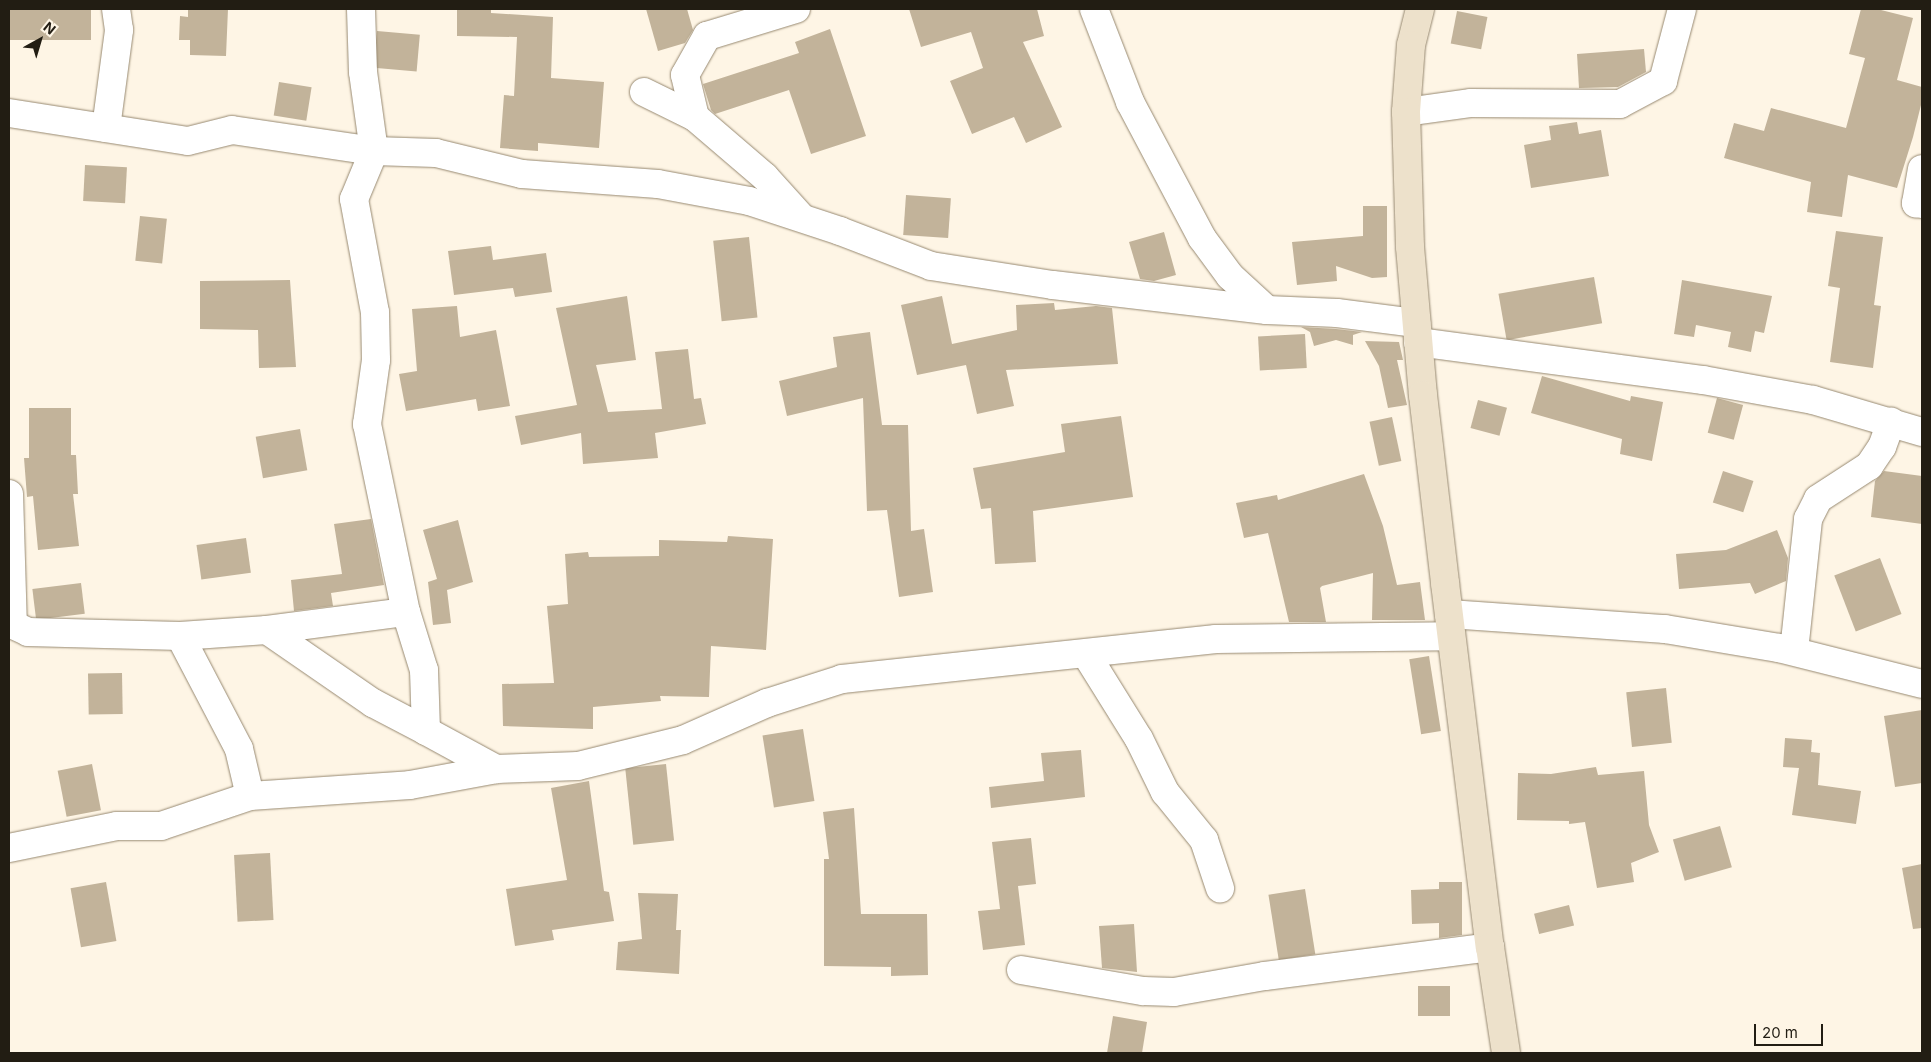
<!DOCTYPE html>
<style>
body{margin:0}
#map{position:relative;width:1931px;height:1062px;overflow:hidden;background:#fef5e5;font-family:Inter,sans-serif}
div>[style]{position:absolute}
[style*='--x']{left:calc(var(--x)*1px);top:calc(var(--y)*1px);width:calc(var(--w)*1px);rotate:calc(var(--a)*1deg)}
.building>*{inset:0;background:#c2b39a;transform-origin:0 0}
.roads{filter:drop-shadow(0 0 1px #978971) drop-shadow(0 0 1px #978971)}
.street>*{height:28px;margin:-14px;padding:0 14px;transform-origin:14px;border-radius:14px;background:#fff}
.secondary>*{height:28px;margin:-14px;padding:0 14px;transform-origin:14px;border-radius:14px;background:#ede1cb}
span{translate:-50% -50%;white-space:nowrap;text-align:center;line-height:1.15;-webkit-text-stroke:5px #fef5e5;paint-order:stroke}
.frame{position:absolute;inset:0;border:10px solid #221d13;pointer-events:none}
.north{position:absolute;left:15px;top:15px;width:50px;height:50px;-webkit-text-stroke:4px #fef5e5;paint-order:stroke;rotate:39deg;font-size:14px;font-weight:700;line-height:20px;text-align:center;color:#221d13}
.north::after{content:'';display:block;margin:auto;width:18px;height:22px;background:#221d13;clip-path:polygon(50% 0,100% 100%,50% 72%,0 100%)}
.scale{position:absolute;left:1754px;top:1024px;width:69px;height:22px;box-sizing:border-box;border:2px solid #221d13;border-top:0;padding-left:6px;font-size:15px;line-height:18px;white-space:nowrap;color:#221d13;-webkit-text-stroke:4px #fef5e5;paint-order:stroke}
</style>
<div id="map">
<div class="building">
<div style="left:10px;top:9px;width:81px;height:31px"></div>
<div style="clip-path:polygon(188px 9px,228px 9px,226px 56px,190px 55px,190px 40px,179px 40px,180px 16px,188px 17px)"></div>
<div style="clip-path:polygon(457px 9px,491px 9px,491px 13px,553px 17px,551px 78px,604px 82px,599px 148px,538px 143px,538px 151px,500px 148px,504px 95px,514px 96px,517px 37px,457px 36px)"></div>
<div style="clip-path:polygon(646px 9px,687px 9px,693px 30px,685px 43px,658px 51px)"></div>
<div style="clip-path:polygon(909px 9px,1037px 9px,1044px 36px,1023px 42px,1062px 127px,1026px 143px,1014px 117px,972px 134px,950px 81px,983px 68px,971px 32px,921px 47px)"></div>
<div style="clip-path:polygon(1861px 9px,1877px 9px,1913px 18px,1897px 80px,1922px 87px,1922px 101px,1913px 137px,1897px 188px,1848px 175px,1842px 217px,1807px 212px,1811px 182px,1724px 158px,1734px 123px,1764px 131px,1771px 108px,1846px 128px,1865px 58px,1849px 54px)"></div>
<div style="left:1457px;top:11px;width:31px;height:33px;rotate:11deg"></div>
<div style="clip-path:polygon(830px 29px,866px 136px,811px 154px,789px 90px,715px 114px,711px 110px,703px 84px,799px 53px,795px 42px)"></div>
<div style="left:377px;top:31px;width:43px;height:37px;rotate:5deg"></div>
<div style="clip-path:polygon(1644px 49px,1646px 72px,1618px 87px,1579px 88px,1577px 54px)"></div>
<div style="left:279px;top:82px;width:33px;height:34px;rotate:9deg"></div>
<div style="clip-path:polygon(1577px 122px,1579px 134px,1601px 130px,1609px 176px,1531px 188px,1524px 145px,1551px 140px,1549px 126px)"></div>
<div style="left:85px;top:165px;width:42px;height:36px;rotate:3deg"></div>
<div style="left:906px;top:195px;width:45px;height:40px;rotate:4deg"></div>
<div style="clip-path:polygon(1363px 206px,1387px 206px,1387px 277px,1372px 278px,1336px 266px,1337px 281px,1297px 285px,1292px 242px,1363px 236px)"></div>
<div style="left:140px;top:216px;width:27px;height:45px;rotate:6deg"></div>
<div style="clip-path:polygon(1836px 231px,1883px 237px,1874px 305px,1881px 306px,1873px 368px,1830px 362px,1840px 288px,1828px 286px)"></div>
<div style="clip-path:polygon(1164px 232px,1176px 275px,1154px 281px,1140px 279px,1129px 242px)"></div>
<div style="left:749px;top:237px;width:81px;height:36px;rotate:84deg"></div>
<div style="clip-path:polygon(491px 246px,493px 260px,546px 253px,552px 292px,515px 297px,513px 288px,454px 295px,448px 251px)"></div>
<div style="left:1594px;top:277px;width:47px;height:97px;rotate:80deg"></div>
<div style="clip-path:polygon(290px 280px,296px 367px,259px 368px,258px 330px,200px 329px,200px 281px)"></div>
<div style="clip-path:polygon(1682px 280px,1772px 296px,1764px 333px,1755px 331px,1751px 352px,1728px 347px,1731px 332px,1696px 325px,1694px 337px,1674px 334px)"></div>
<div style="clip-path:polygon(627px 296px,636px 360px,596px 365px,608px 412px,662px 409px,655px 352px,688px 349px,694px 399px,701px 398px,706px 424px,655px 433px,658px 458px,583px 464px,581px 433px,521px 445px,515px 416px,577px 405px,556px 308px)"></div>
<div style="clip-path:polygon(942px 296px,952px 344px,1017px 330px,1016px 305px,1054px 303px,1055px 310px,1096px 306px,1112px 308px,1118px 364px,1006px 370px,1014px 406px,977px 414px,966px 365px,917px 375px,901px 305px)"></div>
<div style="clip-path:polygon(457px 306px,460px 337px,496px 330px,510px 406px,478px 411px,476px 399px,406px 411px,399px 374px,417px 371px,412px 309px)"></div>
<div style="clip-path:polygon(1301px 327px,1336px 329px,1362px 332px,1353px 335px,1353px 345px,1336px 340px,1314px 346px,1310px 332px)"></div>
<div style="clip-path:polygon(870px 332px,882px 425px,908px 425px,911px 531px,924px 529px,933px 592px,899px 597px,887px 510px,867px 511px,863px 398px,787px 416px,779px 381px,837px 367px,833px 337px)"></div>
<div style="left:1305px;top:334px;width:34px;height:47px;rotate:87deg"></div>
<div style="clip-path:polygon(1365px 341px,1399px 342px,1403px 360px,1397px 360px,1407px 405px,1388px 408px,1379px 366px)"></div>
<div style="clip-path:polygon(1542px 376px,1630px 401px,1631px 396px,1663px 402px,1652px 461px,1620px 454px,1622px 439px,1531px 413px)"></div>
<div style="left:1717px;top:398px;width:27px;height:36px;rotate:15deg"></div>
<div style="left:1478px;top:400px;width:30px;height:29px;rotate:15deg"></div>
<div style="clip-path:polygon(29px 408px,71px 408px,71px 455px,76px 455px,78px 494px,73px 494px,79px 546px,38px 550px,33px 496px,27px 497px,24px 458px,29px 458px)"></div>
<div style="clip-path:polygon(1121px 416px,1133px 497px,1033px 511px,1036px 562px,995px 564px,991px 508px,981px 509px,973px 468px,1065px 452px,1061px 424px)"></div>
<div style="left:1392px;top:417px;width:45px;height:23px;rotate:78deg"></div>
<div style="left:300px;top:429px;width:42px;height:45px;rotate:80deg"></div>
<div style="left:1723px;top:471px;width:32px;height:33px;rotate:18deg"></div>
<div style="clip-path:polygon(1884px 471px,1922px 476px,1922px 524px,1871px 517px,1875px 481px)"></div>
<div style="clip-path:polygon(1364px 474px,1383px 526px,1397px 585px,1420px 582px,1425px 620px,1372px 620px,1373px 573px,1322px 586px,1320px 588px,1326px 622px,1289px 622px,1268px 533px,1244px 538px,1236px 503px,1277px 495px,1278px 500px)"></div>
<div style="clip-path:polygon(371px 519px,384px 585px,331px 593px,333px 606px,294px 611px,291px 580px,342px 574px,334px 524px)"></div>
<div style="clip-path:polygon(458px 520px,473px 582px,447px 590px,451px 623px,433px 625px,428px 582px,437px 579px,423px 530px)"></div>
<div style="clip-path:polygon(1777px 530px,1788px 558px,1786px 581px,1755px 594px,1750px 583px,1679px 589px,1676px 554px,1726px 550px)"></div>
<div style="clip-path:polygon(728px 536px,773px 539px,766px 650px,711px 646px,709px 697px,660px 696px,661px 701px,593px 707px,593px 729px,503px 726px,502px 684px,554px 683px,547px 606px,568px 604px,565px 554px,588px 552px,589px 557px,659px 556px,659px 540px,727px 542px)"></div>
<div style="left:246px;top:538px;width:35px;height:50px;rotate:82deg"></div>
<div style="left:1880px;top:558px;width:60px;height:49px;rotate:69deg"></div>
<div style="left:81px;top:583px;width:31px;height:49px;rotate:83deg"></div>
<div style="left:1429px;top:656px;width:76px;height:20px;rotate:81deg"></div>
<div style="left:122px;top:673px;width:41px;height:34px;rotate:89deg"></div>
<div style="left:1666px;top:688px;width:55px;height:40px;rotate:84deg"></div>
<div style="clip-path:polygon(1922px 710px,1922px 783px,1895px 787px,1884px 716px)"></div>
<div style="left:803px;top:729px;width:73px;height:41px;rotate:81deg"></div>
<div style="clip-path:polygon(1785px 738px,1812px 740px,1811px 752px,1820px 753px,1818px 785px,1861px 791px,1856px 824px,1792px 815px,1799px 768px,1783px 767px)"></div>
<div style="clip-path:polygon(1081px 750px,1085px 797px,991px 808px,989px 787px,1044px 781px,1041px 753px)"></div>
<div style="left:92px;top:764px;width:47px;height:35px;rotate:79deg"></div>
<div style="left:666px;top:764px;width:77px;height:41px;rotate:84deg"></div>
<div style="clip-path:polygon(1596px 767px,1598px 775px,1644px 771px,1649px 825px,1659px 852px,1631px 863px,1634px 882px,1597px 888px,1585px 822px,1569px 824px,1569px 821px,1517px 820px,1518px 773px,1551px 774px)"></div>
<div style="clip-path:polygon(589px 781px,604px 891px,609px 892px,614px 921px,552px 930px,554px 940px,515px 946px,506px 889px,567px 880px,551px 788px)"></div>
<div style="clip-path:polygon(854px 808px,861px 914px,927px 914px,928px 975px,891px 976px,891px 967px,824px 966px,824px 859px,829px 859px,823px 812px)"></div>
<div style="left:1720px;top:826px;width:43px;height:49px;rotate:74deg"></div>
<div style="clip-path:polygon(1031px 838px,1036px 884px,1018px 886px,1025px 945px,983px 950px,978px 911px,1000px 909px,992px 842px)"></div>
<div style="left:270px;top:853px;width:67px;height:36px;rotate:87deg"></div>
<div style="clip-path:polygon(1922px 864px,1922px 928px,1913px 929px,1902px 868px)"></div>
<div style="left:106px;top:882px;width:60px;height:36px;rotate:80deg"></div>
<div style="clip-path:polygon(1439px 882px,1462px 882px,1462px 935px,1439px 938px,1439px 923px,1412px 924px,1411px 890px,1439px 889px)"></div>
<div style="left:1305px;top:889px;width:66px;height:37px;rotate:81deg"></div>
<div style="clip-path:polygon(638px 893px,678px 894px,676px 930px,681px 930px,679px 974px,616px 970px,618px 942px,642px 939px)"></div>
<div style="left:1569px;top:905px;width:21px;height:36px;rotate:76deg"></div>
<div style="clip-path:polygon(1134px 924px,1137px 972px,1102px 968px,1099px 926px)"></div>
<div style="left:1418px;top:986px;width:32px;height:30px"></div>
<div style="clip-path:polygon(1113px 1016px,1147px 1022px,1142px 1053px,1107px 1053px)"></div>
</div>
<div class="roads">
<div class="street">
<div style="--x:361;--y:9;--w:63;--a:88.2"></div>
<div style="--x:363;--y:72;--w:80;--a:82.1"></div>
<div style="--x:374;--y:151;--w:52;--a:112.6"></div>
<div style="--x:354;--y:199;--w:115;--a:79.5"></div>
<div style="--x:375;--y:312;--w:48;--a:88.8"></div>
<div style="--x:376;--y:360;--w:65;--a:98"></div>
<div style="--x:367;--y:424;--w:192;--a:78.3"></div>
<div style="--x:406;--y:612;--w:61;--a:72.8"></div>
<div style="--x:424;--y:670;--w:61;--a:88.1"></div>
<div style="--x:426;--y:731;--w:80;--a:28.5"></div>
<div style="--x:1094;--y:9;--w:100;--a:68.8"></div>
<div style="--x:1130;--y:102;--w:154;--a:62.1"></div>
<div style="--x:1202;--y:238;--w:47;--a:53.6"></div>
<div style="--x:1230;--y:276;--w:50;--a:42.6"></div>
<div style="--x:644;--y:92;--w:57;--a:26.1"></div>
<div style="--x:695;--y:117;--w:92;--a:40.6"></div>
<div style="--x:765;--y:177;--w:54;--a:48"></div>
<div style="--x:1406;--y:112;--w:66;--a:-7.9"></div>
<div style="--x:1471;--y:103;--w:149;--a:0.4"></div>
<div style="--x:1620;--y:104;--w:49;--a:-28.1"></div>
<div style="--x:1663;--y:81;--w:74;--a:-75.2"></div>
<div style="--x:9;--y:113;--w:181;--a:8.9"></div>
<div style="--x:188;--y:141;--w:45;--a:-14"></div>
<div style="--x:232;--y:130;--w:144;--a:8.4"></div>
<div style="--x:374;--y:151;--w:62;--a:1.8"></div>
<div style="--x:436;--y:153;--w:89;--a:13.7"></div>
<div style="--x:522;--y:174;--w:136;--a:4.2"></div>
<div style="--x:658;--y:184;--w:93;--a:10.6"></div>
<div style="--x:749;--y:201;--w:96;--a:18.2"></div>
<div style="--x:840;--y:231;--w:97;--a:21"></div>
<div style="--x:931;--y:266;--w:123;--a:8.9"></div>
<div style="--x:1053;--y:285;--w:215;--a:6.7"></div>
<div style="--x:1267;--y:310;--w:70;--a:2.5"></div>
<div style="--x:1337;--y:313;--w:80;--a:7.2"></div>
<div style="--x:695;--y:117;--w:43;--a:-103.4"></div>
<div style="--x:685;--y:75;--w:45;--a:-60.6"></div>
<div style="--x:707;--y:36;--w:93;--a:-16.9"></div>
<div style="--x:106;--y:128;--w:99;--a:-82.4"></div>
<div style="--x:119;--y:30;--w:21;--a:-98"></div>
<div style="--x:1922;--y:169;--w:35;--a:100"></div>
<div style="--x:1916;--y:203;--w:6;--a:9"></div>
<div style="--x:1418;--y:342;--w:288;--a:7.6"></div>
<div style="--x:1703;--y:380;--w:112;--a:10.3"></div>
<div style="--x:1813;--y:400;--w:114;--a:16.4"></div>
<div style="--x:9;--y:494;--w:131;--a:88.3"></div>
<div style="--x:1449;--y:614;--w:217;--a:4"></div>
<div style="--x:1665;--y:629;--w:116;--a:9.5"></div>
<div style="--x:1779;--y:648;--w:147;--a:14.1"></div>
<div style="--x:9;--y:623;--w:21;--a:25"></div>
<div style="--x:28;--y:632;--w:152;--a:1.5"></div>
<div style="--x:180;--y:636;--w:87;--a:-3.9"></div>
<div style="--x:267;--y:630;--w:140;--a:-7.4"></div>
<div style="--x:267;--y:630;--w:129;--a:34.6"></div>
<div style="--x:373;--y:703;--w:60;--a:27.8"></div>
<div style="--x:180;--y:636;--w:127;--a:62.4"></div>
<div style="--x:239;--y:749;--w:48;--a:76.8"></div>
<div style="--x:1794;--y:651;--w:133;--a:-83.9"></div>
<div style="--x:1808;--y:519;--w:22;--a:-63"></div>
<div style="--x:1818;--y:499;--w:61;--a:-32.9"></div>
<div style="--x:1869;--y:466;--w:23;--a:-56"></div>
<div style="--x:1882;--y:447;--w:27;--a:-70"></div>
<div style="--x:1086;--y:654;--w:100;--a:58.1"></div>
<div style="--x:1139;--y:739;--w:59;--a:63.9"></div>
<div style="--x:1165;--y:792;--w:62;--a:50.9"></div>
<div style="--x:1204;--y:840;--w:51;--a:71.6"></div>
<div style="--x:9;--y:848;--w:110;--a:-11.5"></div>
<div style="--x:117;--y:826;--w:44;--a:0"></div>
<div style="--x:161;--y:826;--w:94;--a:-18.6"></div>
<div style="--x:250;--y:796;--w:160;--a:-3.9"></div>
<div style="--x:410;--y:785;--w:87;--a:-10.5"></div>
<div style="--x:496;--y:769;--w:82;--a:-2.1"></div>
<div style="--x:578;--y:766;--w:108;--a:-13.9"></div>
<div style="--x:683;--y:740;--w:92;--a:-23.8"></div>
<div style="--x:767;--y:703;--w:79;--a:-17.7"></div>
<div style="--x:842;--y:679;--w:376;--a:-6.1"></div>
<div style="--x:1216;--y:639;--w:235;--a:-0.7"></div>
<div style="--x:1021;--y:970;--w:124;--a:9.8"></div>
<div style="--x:1143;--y:991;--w:31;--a:2"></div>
<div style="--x:1174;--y:992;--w:92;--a:-10"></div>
<div style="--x:1265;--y:976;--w:227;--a:-7.3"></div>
</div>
<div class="secondary">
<div style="--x:1420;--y:9;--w:37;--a:104"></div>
<div style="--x:1411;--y:45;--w:67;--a:94.3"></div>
<div style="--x:1406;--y:112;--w:135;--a:88.3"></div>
<div style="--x:1410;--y:247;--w:149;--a:85"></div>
<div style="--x:1423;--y:395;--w:189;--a:83.3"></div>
<div style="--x:1445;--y:583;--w:367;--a:83"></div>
<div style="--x:1490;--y:947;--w:107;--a:81.4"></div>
</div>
</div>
<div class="frame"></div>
<div class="north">N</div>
<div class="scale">20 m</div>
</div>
